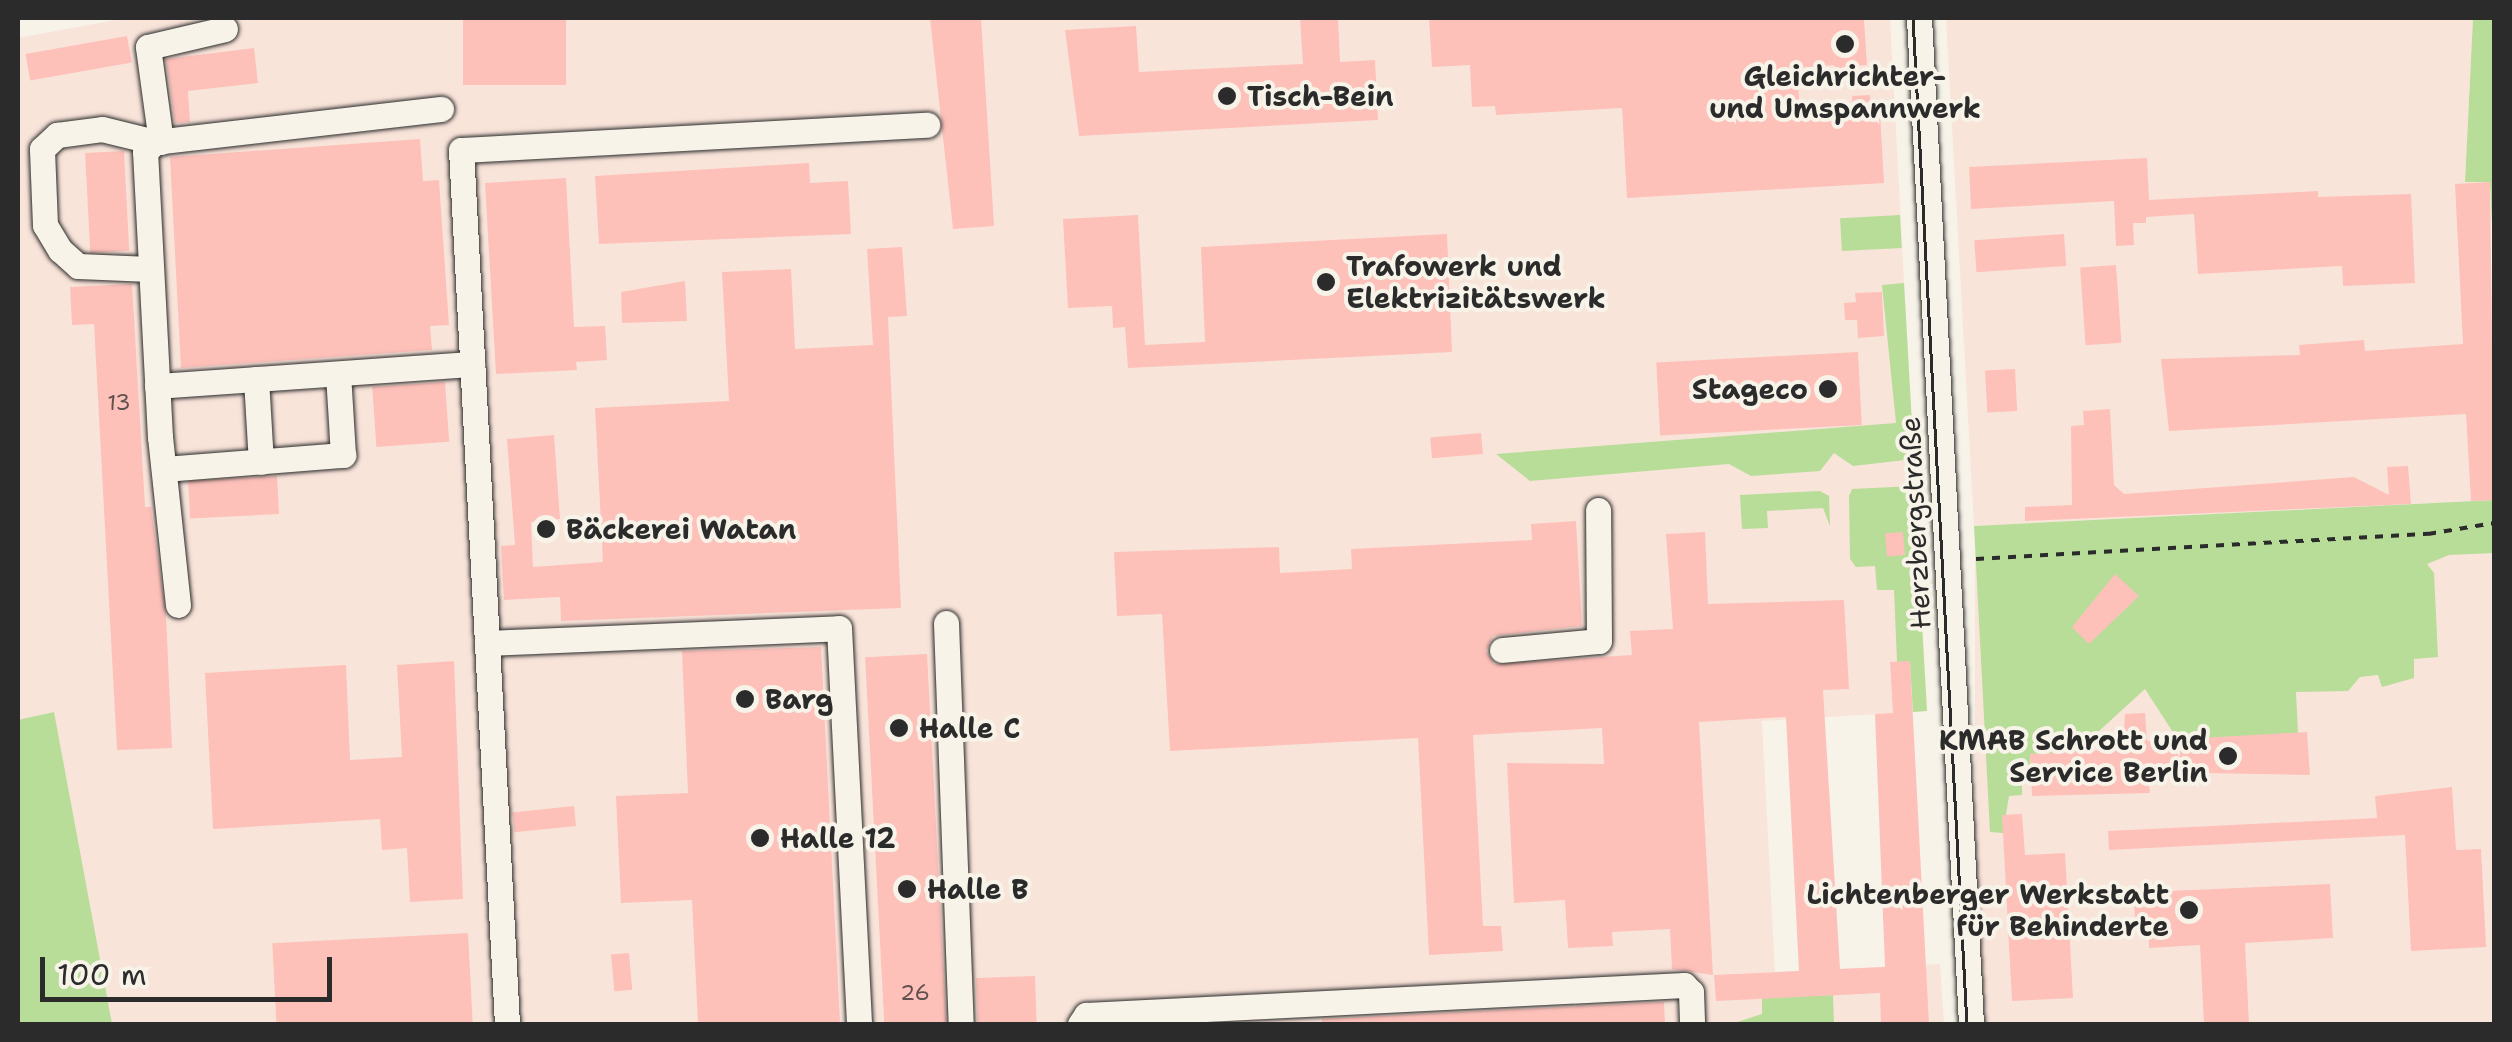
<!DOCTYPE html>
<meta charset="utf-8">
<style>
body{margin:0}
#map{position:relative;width:2512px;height:1042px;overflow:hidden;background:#f7f3e8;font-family:"Shantell Sans",sans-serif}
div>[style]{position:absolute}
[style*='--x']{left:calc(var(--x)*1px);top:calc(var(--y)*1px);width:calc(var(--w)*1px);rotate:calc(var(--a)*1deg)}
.built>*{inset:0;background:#f9e4da;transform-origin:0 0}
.green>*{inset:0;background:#b7dd99;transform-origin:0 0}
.building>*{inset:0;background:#fdc1ba;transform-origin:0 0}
.path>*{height:4px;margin-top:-2px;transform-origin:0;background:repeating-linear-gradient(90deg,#2b2b2b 0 8px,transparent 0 16px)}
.roads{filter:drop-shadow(0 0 2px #2b2b2b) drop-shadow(0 0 2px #2b2b2b)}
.minor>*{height:25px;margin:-12.5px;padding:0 12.5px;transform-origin:12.5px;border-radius:12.5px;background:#f7f3e8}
.tram>*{height:2.5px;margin:-1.25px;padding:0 1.25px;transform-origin:1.25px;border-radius:1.25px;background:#2b2b2b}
.dots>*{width:28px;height:28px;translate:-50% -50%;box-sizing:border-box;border:5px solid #f7f3e8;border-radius:50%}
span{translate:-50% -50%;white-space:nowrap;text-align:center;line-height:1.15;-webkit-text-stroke:8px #f7f3e8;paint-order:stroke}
.number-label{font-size:22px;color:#60504f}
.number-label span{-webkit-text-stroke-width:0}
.poi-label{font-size:28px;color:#2b2b2b;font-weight:700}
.left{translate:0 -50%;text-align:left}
.right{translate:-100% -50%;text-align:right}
.street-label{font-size:28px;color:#2b2b2b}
.frame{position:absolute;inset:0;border:20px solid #2b2b2b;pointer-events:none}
.scale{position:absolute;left:40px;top:957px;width:292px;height:45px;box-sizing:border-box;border:5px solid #2b2b2b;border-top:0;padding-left:12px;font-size:30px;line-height:35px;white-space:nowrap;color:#2b2b2b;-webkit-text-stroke:8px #f7f3e8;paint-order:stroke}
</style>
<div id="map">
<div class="built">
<div style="clip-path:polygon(126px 18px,1890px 18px,1927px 711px,1762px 721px,1775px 972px,1940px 964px,1944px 1024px,18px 1024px,18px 38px)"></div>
<div style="clip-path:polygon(1946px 18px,2473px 18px,2465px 182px,2490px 182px,2494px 500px,1974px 526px)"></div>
<div style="left:2494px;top:553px;width:471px;height:519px;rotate:90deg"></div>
</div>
<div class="green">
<div style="clip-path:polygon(2473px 18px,2494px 18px,2494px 269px,2490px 182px,2465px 182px)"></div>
<div style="left:1900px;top:215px;width:33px;height:60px;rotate:87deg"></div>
<div style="clip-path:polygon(1904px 283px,1914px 459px,1853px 466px,1834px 453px,1820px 471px,1751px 476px,1729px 464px,1530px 481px,1496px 454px,1896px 423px,1882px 285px)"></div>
<div style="clip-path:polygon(1914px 486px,1927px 711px,1913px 712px,1910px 662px,1897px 662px,1894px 590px,1877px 590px,1875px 566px,1856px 567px,1850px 559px,1849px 496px,1852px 489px)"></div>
<div style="clip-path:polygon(1820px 491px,1829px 496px,1830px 526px,1823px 508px,1767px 511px,1768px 528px,1742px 529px,1740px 495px)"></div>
<div style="clip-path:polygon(2494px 500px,2494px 553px,2449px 555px,2427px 564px,2434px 573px,2438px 657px,2414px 659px,2414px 678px,2382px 687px,2378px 675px,2360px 677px,2348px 691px,2296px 692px,2298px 733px,2178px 740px,2145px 689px,2076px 752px,2030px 754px,2030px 765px,2022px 765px,2022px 795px,2009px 796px,2003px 833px,1990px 832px,1974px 526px)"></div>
<div style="clip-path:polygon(54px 712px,78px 841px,112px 1024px,18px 1024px,18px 720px)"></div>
<div style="clip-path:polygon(1833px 995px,1834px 1024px,1731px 1024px,1762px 1014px,1762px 998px)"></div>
</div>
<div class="building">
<div style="left:463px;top:18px;width:103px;height:67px"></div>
<div style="clip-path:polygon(930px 18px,981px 18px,994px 226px,953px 229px)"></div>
<div style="clip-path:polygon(1300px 18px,1338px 18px,1340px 62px,1375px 60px,1378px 120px,1079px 136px,1065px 30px,1136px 26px,1139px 72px,1303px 64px)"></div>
<div style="clip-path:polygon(1429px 18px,1864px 20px,1867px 65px,1849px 66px,1840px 80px,1834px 65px,1797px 68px,1800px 115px,1853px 112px,1852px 96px,1870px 95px,1871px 113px,1880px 112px,1884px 183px,1627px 198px,1622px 108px,1496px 115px,1495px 106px,1472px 107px,1470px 65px,1432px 67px)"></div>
<div style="left:127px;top:36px;width:27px;height:103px;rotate:80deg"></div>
<div style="clip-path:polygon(254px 48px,258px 83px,188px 91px,190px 122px,175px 123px,166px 59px)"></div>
<div style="clip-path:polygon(420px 139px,423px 181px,439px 180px,449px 325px,430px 326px,432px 350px,181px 368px,170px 157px)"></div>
<div style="left:124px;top:151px;width:100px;height:39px;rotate:87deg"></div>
<div style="clip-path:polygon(2147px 158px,2149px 200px,2318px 191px,2318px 197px,2411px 194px,2415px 283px,2343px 286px,2342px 266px,2198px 274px,2194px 214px,2146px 217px,2146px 223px,2133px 223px,2134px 245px,2116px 246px,2114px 201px,1971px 209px,1969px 167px)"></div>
<div style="clip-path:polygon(809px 163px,810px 183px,848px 181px,851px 234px,599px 244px,595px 176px)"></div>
<div style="clip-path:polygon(566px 178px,574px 327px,605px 326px,607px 360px,576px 362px,577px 370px,496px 374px,485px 183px)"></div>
<div style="clip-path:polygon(2490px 182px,2494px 500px,2471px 501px,2466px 414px,2169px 431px,2161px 359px,2300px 355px,2299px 345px,2364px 340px,2365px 351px,2463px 344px,2455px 184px)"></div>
<div style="clip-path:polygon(1138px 215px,1145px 345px,1205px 342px,1201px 247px,1447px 234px,1452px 352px,1128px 368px,1125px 327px,1113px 328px,1112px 306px,1068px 308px,1063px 219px)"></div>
<div style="left:2064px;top:234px;width:32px;height:90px;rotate:86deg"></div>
<div style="clip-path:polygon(902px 247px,907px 316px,888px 317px,901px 608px,561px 621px,560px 597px,504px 600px,501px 546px,515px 545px,507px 439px,554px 435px,560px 519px,531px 522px,533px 567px,603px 562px,595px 408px,729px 401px,722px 272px,791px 269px,795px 349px,873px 345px,867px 249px)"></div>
<div style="left:2116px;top:265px;width:78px;height:36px;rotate:86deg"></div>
<div style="clip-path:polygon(685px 281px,687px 321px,622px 323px,621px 292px)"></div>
<div style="clip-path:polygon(132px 284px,145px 507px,151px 507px,166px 616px,172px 748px,117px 750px,94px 324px,72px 325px,70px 287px)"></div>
<div style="clip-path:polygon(1882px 292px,1884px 336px,1858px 338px,1857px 320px,1845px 320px,1844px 303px,1856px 302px,1855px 293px)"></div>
<div style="left:1858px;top:352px;width:73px;height:202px;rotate:87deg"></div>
<div style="left:2015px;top:369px;width:42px;height:30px;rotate:87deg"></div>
<div style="left:445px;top:382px;width:60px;height:73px;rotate:86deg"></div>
<div style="clip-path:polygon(2110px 409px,2114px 485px,2124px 494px,2354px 477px,2389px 495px,2387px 467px,2408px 466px,2411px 504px,2025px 521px,2025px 507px,2072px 505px,2071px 426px,2084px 425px,2083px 411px)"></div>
<div style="left:1481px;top:433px;width:21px;height:51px;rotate:85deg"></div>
<div style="left:277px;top:476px;width:38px;height:89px;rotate:87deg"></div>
<div style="clip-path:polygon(1576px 521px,1582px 626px,1493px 636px,1486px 651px,1494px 664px,1632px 655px,1630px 631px,1673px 629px,1666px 534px,1705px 532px,1708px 604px,1844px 600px,1849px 689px,1823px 690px,1840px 969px,1885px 967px,1875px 714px,1893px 713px,1890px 662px,1910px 661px,1929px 1024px,1881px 1024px,1880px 993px,1716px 1001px,1714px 975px,1799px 971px,1786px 717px,1699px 722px,1713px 975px,1672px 969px,1670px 929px,1612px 932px,1613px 946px,1568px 948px,1565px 900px,1514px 903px,1507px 763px,1604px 764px,1602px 728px,1473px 735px,1483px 926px,1501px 926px,1503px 951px,1429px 955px,1418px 738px,1170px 751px,1162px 614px,1117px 616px,1114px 552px,1279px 547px,1280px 573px,1352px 569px,1351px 549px,1532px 540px,1531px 524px)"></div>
<div style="left:1903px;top:532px;width:23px;height:18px;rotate:85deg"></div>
<div style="clip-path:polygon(2115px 574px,2139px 596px,2089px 644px,2072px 627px)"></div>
<div style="clip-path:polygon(821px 647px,840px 1024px,698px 1024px,692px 900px,621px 903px,616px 796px,688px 793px,682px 651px)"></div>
<div style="left:927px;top:654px;width:370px;height:62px;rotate:87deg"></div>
<div style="clip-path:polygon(454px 661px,463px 899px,410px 902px,407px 848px,382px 850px,380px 819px,213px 829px,205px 673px,346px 665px,350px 760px,402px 757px,397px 665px)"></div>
<div style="clip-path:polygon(2145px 713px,2147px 741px,2307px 732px,2310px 775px,2203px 773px,2204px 781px,2186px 782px,2186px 774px,2148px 776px,2150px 793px,2032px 796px,2030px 754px,2123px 749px,2125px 714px)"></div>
<div style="clip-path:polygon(2452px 787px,2456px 850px,2481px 849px,2486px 947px,2411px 951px,2405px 835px,2109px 850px,2108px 831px,2377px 818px,2375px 796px)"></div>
<div style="left:574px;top:806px;width:20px;height:62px;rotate:84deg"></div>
<div style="clip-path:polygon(2022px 814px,2025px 855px,2065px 853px,2073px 998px,2012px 1001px,2002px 815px)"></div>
<div style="clip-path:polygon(2330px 884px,2333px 938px,2245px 943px,2249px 1024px,2204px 1024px,2200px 945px,2149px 948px,2148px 919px,2135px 919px,2134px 902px,2147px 901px,2147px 892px)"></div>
<div style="left:468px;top:933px;width:91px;height:196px;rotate:87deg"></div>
<div style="left:629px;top:953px;width:37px;height:18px;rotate:85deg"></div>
<div style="left:1035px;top:976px;width:48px;height:59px;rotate:88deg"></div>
<div style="clip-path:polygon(1664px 1002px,1665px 1024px,1322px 1024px,1322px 1019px)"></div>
</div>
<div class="path">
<div style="--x:1976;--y:559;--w:453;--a:-3.2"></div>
<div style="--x:2428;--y:534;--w:67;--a:-9.5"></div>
</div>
<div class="roads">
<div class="minor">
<div style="--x:1919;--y:18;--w:1007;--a:87.04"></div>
<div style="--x:161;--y:142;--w:96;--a:-97.8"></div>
<div style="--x:148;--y:47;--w:79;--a:-13.2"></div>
<div style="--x:150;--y:269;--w:72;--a:-177.6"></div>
<div style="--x:78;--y:266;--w:24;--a:-138"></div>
<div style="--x:60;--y:250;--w:29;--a:-121"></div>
<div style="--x:45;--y:225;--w:76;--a:-92.3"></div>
<div style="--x:42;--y:149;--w:21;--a:-43"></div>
<div style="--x:57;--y:135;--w:45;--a:-7.6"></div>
<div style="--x:102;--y:129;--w:55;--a:13.8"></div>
<div style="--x:256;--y:379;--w:83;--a:86.6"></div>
<div style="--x:157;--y:386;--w:316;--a:-4"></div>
<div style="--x:164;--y:469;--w:180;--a:-4.5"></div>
<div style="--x:343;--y:455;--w:81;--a:-93.5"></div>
<div style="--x:178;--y:605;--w:169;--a:-96.1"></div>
<div style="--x:160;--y:437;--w:285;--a:-93"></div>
<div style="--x:145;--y:152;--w:14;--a:-45"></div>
<div style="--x:155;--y:142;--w:288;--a:-6.6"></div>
<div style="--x:946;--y:623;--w:401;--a:87.9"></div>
<div style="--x:487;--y:643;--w:352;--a:-2.4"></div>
<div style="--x:839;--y:628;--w:397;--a:87.1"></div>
<div style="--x:1502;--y:650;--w:97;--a:-5.3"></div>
<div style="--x:1599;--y:641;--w:131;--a:-90.4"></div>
<div style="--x:507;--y:1024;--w:875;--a:-93.01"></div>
<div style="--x:461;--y:150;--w:467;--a:-3.1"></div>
<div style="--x:1080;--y:1024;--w:11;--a:-56"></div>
<div style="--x:1086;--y:1015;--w:599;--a:-2.87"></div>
<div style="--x:1684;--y:985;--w:10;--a:45"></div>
<div style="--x:1691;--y:992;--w:32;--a:88"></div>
</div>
</div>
<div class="tram">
<div style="--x:1913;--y:18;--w:1007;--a:86.93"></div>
</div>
<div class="dots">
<div style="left:1845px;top:44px;background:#2b2b2b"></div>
<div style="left:1227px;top:96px;background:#2b2b2b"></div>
<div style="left:1326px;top:282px;background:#2b2b2b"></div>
<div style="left:1828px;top:389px;background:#2b2b2b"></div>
<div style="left:546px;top:529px;background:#2b2b2b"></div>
<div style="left:745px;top:699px;background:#2b2b2b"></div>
<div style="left:899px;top:728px;background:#2b2b2b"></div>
<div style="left:2228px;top:756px;background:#2b2b2b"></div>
<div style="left:760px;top:838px;background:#2b2b2b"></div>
<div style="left:907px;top:889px;background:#2b2b2b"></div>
<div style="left:2189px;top:910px;background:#2b2b2b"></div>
</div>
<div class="number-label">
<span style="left:119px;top:403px">13</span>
<span style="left:915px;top:993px">26</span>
</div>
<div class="poi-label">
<span style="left:1845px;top:92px">Gleichrichter-<br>und Umspannwerk</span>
<span class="left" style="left:1247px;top:96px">Tisch-Bein</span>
<span class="left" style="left:1346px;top:282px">Trafowerk und<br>Elektrizitätswerk</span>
<span class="right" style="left:1808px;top:389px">Stageco</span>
<span class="left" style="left:566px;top:529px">Bäckerei Watan</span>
<span class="left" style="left:765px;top:699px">Barg</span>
<span class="left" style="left:919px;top:728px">Halle C</span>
<span class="right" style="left:2208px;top:756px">KMAB Schrott und<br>Service Berlin</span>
<span class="left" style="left:780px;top:838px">Halle 12</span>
<span class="left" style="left:927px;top:889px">Halle B</span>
<span class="right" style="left:2169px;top:910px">Lichtenberger Werkstatt<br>für Behinderte</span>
</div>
<div class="street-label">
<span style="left:1915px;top:523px;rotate:-93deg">Herzbergstraße</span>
</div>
<div class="frame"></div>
<div class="scale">100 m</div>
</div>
